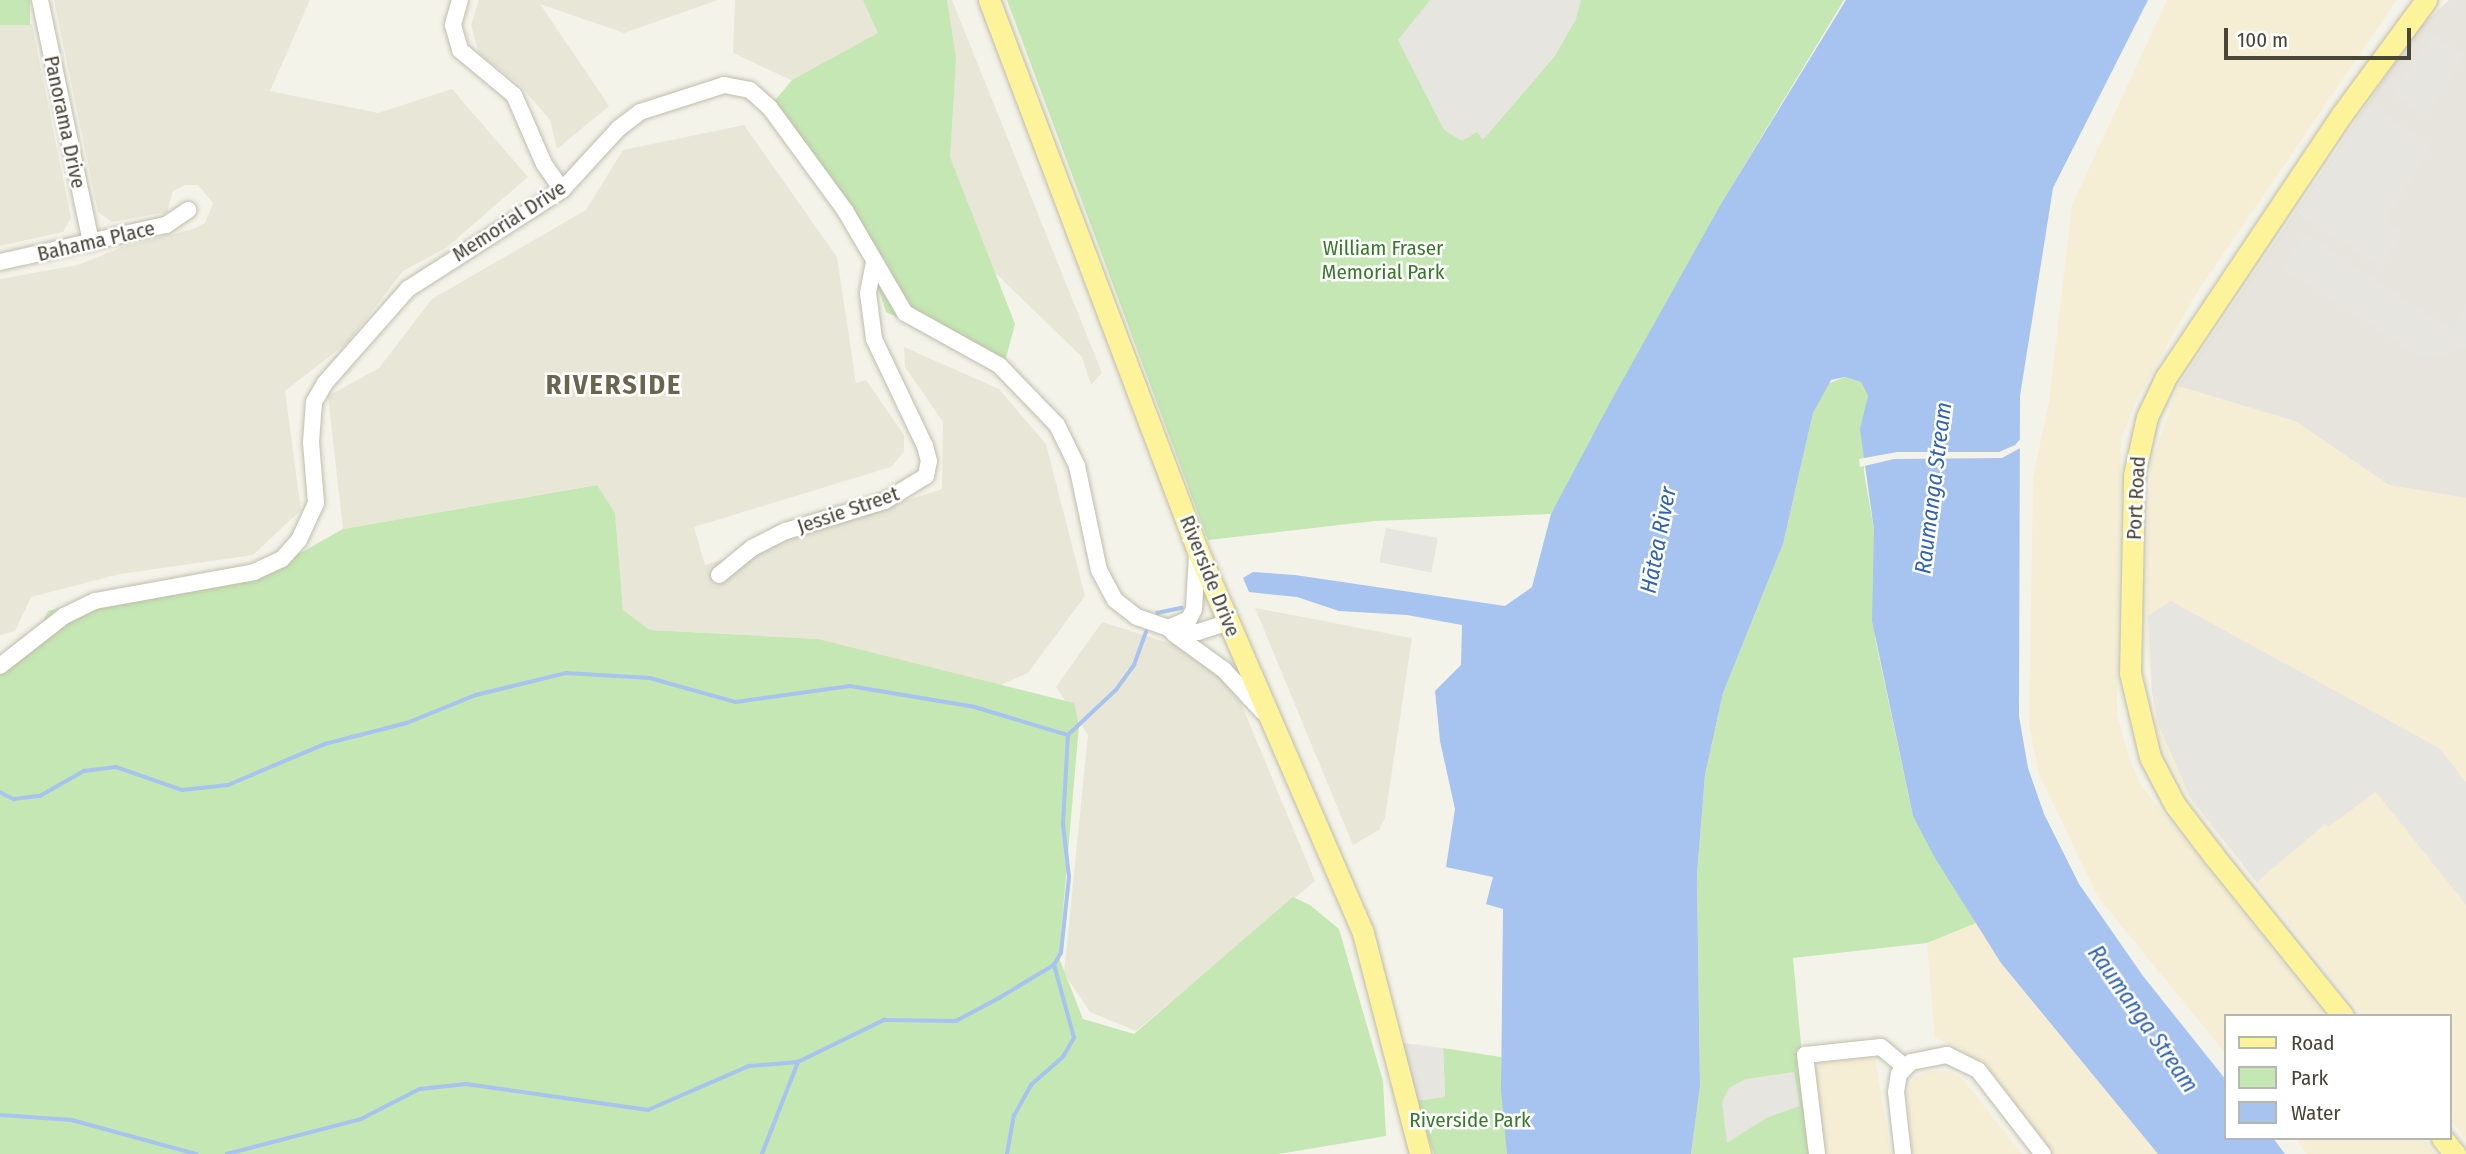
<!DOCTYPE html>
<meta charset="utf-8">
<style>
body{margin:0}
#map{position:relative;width:2466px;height:1154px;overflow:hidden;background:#f4f3e9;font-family:"Fira Sans Condensed",sans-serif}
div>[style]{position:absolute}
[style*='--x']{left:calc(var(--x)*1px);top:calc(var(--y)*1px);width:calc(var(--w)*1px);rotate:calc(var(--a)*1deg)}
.residential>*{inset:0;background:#e8e6d7}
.commercial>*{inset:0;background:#f5eed5}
.industrial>*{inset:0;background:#e7e4dd}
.green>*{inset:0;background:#c5e7b3;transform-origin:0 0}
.parking>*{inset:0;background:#e6e5e0;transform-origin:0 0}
.water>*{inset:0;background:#a7c3ef}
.pier>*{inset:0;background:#f4f3e9}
.stream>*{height:3.5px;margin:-1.75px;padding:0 1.75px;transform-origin:1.75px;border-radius:1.75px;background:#a7c3ef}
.roads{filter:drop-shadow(0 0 2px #bfbdac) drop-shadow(0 0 2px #bfbdac)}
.minor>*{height:16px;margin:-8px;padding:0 8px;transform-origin:8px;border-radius:8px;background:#fff}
.major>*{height:21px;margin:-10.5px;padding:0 10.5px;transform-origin:10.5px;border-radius:10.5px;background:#fcf39a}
span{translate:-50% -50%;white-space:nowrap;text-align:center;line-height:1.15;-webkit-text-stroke:5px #fff;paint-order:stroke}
.street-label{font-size:21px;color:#484537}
.park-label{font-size:21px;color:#39792b}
.water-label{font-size:23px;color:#3263b2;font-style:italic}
.district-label{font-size:28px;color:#6a654f;font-weight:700;letter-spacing:2px}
.legend{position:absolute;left:2224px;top:1014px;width:228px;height:126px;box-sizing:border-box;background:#fff;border:2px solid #b6b5af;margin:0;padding:9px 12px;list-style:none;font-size:21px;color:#484537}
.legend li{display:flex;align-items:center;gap:14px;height:35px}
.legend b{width:35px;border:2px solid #b6b5af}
.scale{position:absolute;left:2224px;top:28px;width:187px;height:32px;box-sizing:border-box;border:4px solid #484537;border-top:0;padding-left:9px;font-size:21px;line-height:24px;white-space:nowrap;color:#484537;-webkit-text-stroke:5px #fff;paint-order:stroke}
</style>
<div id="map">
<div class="residential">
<div style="clip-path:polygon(54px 0,310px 0,270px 91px,378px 113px,452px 89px,528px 177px,446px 248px,403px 271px,348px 342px,285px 391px,301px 510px,253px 555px,120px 574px,31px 597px,15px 631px,0 635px,0 279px,78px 265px,122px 247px,193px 229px,205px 223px,213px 203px,198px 185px,185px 185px,173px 191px,167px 212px,112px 222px,98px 212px)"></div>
<div style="clip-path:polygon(479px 0,718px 0,624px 33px,540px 4px,609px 106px,557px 149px,550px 120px,519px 84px,479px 53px,471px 25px)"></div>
<div style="clip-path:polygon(735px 0,952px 0,1102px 373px,1091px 385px,1082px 357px,985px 263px,927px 122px,938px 87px,791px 80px,733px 53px)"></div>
<div style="clip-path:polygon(32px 24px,71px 218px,63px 232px,0 246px,0 25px)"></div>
<div style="clip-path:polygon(744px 125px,837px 257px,856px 383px,866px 380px,904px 435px,904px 452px,891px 467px,694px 527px,705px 565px,942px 489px,943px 422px,905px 367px,904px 347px,999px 389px,1046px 444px,1085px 596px,1028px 673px,996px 687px,818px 639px,650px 630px,623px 610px,615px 513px,596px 485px,343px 529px,328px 396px,379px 368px,432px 299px,586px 210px,623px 150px)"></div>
<div style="clip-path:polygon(1255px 608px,1412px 638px,1385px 818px,1379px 830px,1353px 845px)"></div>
<div style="clip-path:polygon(1102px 622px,1223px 660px,1315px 881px,1136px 1031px,1090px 1012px,1064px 973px,1088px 735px,1056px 687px)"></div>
</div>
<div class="commercial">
<div style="clip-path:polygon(2167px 0,2397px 0,2196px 294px,2137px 399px,2121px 439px,2117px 684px,2117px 715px,2127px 751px,2140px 784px,2325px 1016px,2226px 1016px,2226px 1054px,2098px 897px,2039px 774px,2029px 726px,2033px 477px,2049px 402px,2072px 205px)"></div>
<div style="clip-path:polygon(2178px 386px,2295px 421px,2389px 485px,2466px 498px,2466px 1139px,2450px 1120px,2450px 1016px,2363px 1016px,2187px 796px,2166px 754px,2157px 730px,2146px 640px,2147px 551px,2151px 464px)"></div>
<div style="clip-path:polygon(1976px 923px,2011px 976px,2158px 1154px,2046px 1154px,1962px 1049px,1935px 1038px,1927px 943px)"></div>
<div style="clip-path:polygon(1875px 1058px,1891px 1154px,1822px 1154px,1815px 1071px,1819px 1063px)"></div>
<div style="clip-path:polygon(1929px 1071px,1947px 1071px,1963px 1079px,2022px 1154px,1913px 1154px,1907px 1094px,1913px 1078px)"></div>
<div style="clip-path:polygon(2295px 1138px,2423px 1138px,2436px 1154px,2307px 1154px)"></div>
</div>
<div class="industrial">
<div style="clip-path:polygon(2449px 0,2466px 0,2466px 498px,2389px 485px,2295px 421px,2178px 386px,2418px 29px)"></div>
</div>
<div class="green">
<div style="left:0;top:0;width:30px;height:25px"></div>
<div style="clip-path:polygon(863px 0,947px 0,956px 59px,950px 157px,1015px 324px,1003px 369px,886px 312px,870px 261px,772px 104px,792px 80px,878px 33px)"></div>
<div style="clip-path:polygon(1007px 0,1844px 0,1722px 202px,1551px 514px,1374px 521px,1208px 540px)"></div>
<div style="clip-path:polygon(1845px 377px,1861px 382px,1868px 396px,1864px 472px,1874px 530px,1875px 638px,1913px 816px,1976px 923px,1927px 943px,1793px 958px,1811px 1154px,1691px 1154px,1700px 1087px,1697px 875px,1705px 775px,1723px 693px,1783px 544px,1813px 413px,1827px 384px)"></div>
<div style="clip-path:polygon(597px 485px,615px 513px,623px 610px,650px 630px,818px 639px,1074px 703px,1079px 725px,1059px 958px,1083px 1019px,1134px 1034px,1293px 897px,1310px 905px,1339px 929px,1383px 1081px,1386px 1136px,1279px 1154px,0 1154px,0 662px,27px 655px,48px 611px,136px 588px,263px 574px,343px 529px)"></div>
<div style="clip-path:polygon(1443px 1048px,1501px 1057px,1507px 1154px,1434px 1154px,1415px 1101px,1445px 1096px)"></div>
</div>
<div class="parking">
<div style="clip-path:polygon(1430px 0,1581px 0,1576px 19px,1555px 56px,1483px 140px,1477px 132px,1462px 141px,1444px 130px,1398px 40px)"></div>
<div style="left:2432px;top:34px;width:40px;height:72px;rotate:33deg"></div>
<div style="clip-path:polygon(2367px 103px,2432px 145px,2384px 221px,2402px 233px,2380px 267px,2297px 213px)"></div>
<div style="clip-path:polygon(2305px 234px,2452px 330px,2466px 310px,2466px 349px,2421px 358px,2283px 268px)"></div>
<div style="left:1386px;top:528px;width:53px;height:35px;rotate:11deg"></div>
<div style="clip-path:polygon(2171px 601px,2439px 748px,2466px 782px,2466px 905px,2376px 792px,2328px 827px,2325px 824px,2257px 882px,2190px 797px,2159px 726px,2152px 692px,2148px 616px)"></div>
<div style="clip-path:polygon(1403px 1043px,1443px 1048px,1445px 1097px,1415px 1101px)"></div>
<div style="clip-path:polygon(1794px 1072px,1800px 1106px,1766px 1118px,1727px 1143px,1722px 1102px,1729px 1088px,1746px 1079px)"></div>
</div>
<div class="water">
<div style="clip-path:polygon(1846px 0,2148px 0,2053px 188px,2020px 396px,2019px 716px,2028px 768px,2044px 814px,2079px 884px,2143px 976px,2226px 1080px,2226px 1138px,2273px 1138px,2285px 1154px,2158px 1154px,2001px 963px,1935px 858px,1913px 816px,1872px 621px,1874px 530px,1860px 429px,1868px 396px,1861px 382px,1845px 377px,1831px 380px,1813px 413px,1783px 544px,1723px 693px,1705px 775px,1697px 875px,1700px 1087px,1691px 1154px,1507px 1154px,1501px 1091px,1503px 909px,1486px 904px,1493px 877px,1446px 867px,1455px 809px,1440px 741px,1435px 691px,1461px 665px,1462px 625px,1407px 615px,1339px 611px,1297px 597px,1249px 592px,1243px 578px,1253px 572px,1295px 575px,1505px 606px,1532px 587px,1551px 514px,1611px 401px,1722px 202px)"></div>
</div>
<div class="pier">
<div style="clip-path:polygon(2024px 435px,2024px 446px,2002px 458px,1894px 459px,1860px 467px,1859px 459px,1897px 452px,1999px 452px,2015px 445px)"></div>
</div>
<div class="stream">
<div style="--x:1157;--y:613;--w:25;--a:-12"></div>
<div style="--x:0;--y:792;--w:16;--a:27"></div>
<div style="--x:14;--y:799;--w:26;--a:-7"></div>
<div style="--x:40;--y:796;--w:51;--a:-29.6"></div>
<div style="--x:84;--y:771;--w:32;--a:-7"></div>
<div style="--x:116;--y:767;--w:70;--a:19.2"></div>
<div style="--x:182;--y:790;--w:46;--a:-6.2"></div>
<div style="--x:228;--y:785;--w:105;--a:-22.9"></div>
<div style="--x:325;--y:744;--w:85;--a:-14.4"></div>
<div style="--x:407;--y:723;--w:74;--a:-22.1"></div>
<div style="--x:476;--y:695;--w:93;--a:-13.7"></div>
<div style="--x:566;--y:673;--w:84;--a:3.4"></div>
<div style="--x:650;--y:678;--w:89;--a:15.6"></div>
<div style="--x:736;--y:702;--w:115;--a:-8"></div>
<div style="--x:850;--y:686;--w:127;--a:9.5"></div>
<div style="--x:975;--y:707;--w:97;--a:16.8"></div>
<div style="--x:0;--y:1115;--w:72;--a:4"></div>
<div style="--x:72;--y:1120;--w:129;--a:15.3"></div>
<div style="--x:227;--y:1154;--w:138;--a:-14.6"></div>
<div style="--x:361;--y:1119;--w:66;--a:-27"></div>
<div style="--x:420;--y:1089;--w:46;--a:-6.2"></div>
<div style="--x:466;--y:1084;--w:184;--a:8.1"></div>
<div style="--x:648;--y:1110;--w:110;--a:-23.5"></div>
<div style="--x:749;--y:1066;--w:49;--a:-4.7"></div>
<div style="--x:798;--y:1062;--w:96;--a:-26"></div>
<div style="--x:884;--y:1020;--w:72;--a:0.8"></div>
<div style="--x:956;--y:1021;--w:49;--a:-28.1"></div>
<div style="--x:999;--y:998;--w:64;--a:-31"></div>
<div style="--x:1054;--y:965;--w:14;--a:-60"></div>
<div style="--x:1061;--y:953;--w:76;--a:-84"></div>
<div style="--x:1069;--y:877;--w:53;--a:-96.5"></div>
<div style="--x:1063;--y:824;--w:89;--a:-86.8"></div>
<div style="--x:1068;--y:735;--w:66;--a:-43.2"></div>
<div style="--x:1116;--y:690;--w:31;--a:-54"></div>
<div style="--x:1134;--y:665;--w:35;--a:-70"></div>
<div style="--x:762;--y:1154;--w:99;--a:-68.6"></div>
<div style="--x:1007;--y:1154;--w:39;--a:-80"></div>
<div style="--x:1014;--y:1116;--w:35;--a:-61"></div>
<div style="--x:1031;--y:1085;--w:43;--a:-41.2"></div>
<div style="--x:1063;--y:1057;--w:22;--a:-60"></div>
<div style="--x:1074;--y:1038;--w:76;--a:-105.3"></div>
</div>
<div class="roads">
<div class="minor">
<div style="--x:40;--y:0;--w:248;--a:78.1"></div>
<div style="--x:460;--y:0;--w:26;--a:106"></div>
<div style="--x:453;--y:25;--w:26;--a:74"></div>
<div style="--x:460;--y:50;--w:70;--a:39.8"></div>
<div style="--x:514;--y:95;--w:75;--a:66.5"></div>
<div style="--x:544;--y:164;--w:32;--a:55"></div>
<div style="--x:0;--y:262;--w:170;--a:-12.6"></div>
<div style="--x:166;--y:225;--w:27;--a:-34"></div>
<div style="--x:719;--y:575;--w:43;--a:-39.3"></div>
<div style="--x:752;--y:548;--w:38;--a:-27"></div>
<div style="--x:786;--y:531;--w:103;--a:-16.9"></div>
<div style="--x:885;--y:501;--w:48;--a:-31.4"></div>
<div style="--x:926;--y:476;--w:15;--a:-79"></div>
<div style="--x:929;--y:461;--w:16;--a:-105"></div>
<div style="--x:925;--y:446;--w:119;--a:-115.5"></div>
<div style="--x:874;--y:339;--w:46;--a:-97.4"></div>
<div style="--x:868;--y:293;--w:31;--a:-79"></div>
<div style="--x:1168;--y:628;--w:23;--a:-23"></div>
<div style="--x:1189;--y:619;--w:11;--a:-63"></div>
<div style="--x:1194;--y:609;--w:55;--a:-86.9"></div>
<div style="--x:1173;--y:633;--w:63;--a:36"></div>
<div style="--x:1224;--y:670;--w:57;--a:47.1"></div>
<div style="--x:0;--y:666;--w:81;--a:-38"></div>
<div style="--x:64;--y:616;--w:34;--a:-26"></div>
<div style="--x:95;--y:601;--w:162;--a:-10.3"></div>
<div style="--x:254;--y:572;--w:31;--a:-25"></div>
<div style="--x:282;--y:559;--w:25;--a:-48"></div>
<div style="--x:299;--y:540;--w:41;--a:-65.3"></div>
<div style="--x:316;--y:503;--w:61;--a:-94.7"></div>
<div style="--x:311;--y:442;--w:40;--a:-85.7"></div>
<div style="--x:314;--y:402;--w:22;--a:-60"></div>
<div style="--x:325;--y:383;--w:125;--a:-48.6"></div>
<div style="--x:408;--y:289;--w:183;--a:-32.7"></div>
<div style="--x:562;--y:190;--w:84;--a:-47.4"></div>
<div style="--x:619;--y:128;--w:26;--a:-37"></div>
<div style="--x:640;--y:112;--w:88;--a:-17.8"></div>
<div style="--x:724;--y:85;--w:26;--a:11"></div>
<div style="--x:750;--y:90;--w:27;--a:42"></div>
<div style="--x:770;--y:108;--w:129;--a:53.8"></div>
<div style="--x:846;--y:212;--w:117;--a:59.7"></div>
<div style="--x:905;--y:313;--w:107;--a:29"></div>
<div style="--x:999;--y:365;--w:83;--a:46"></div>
<div style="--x:1057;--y:425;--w:46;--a:64"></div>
<div style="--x:1077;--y:466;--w:106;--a:78.1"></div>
<div style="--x:1099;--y:570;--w:34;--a:62"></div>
<div style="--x:1115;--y:600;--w:28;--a:38"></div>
<div style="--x:1137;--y:617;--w:46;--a:19.2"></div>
<div style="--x:1180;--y:632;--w:18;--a:0"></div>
<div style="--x:1198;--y:632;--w:33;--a:-18"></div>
<div style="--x:1817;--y:1154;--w:100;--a:-96.9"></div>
<div style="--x:1805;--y:1055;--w:76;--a:-6"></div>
<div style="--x:1881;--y:1047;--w:31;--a:40"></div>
<div style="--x:1903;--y:1154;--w:62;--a:-96.4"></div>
<div style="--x:1896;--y:1092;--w:18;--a:-81"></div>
<div style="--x:1899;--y:1074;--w:17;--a:-45"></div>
<div style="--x:1911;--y:1062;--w:37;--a:-11"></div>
<div style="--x:1947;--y:1055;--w:34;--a:26"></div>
<div style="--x:1978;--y:1070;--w:106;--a:52.3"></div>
</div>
<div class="major">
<div style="--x:989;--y:0;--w:587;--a:69.25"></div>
<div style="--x:1197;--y:549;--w:418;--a:66.6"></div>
<div style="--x:1363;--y:933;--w:228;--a:75.5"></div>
<div style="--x:2343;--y:1016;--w:206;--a:-128.9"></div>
<div style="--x:2214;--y:856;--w:64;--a:-127.4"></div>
<div style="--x:2175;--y:805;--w:54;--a:-117.5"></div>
<div style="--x:2150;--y:757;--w:86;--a:-103.4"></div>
<div style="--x:2130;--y:673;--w:198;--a:-88.8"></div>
<div style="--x:2134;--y:475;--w:59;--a:-77.4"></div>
<div style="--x:2147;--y:417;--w:44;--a:-64.6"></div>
<div style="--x:2166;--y:377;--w:316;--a:-56.2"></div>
<div style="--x:2342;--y:114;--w:142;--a:-53.6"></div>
<div style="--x:2442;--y:1138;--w:21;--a:51"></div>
</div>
</div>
<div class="street-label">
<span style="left:65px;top:122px;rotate:78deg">Panorama Drive</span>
<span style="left:509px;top:221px;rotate:-33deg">Memorial Drive</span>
<span style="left:96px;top:241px;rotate:-13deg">Bahama Place</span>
<span style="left:2136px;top:498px;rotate:-87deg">Port Road</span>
<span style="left:848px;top:510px;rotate:-19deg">Jessie Street</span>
<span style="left:1210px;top:576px;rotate:68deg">Riverside Drive</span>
</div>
<div class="park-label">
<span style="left:1383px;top:260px">William Fraser<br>Memorial Park</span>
<span style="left:1470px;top:1120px">Riverside Park</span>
</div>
<div class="water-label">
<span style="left:1933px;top:488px;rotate:-83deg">Raumanga Stream</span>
<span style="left:1658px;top:540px;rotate:-79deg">Hātea River</span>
<span style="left:2143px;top:1019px;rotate:55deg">Raumanga Stream</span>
</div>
<div class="district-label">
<span style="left:614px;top:385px">RIVERSIDE</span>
</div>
<ul class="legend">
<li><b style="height:9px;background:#fcf39a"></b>Road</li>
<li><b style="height:19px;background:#c5e7b3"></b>Park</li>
<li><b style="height:19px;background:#a7c3ef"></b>Water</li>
</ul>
<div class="scale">100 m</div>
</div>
